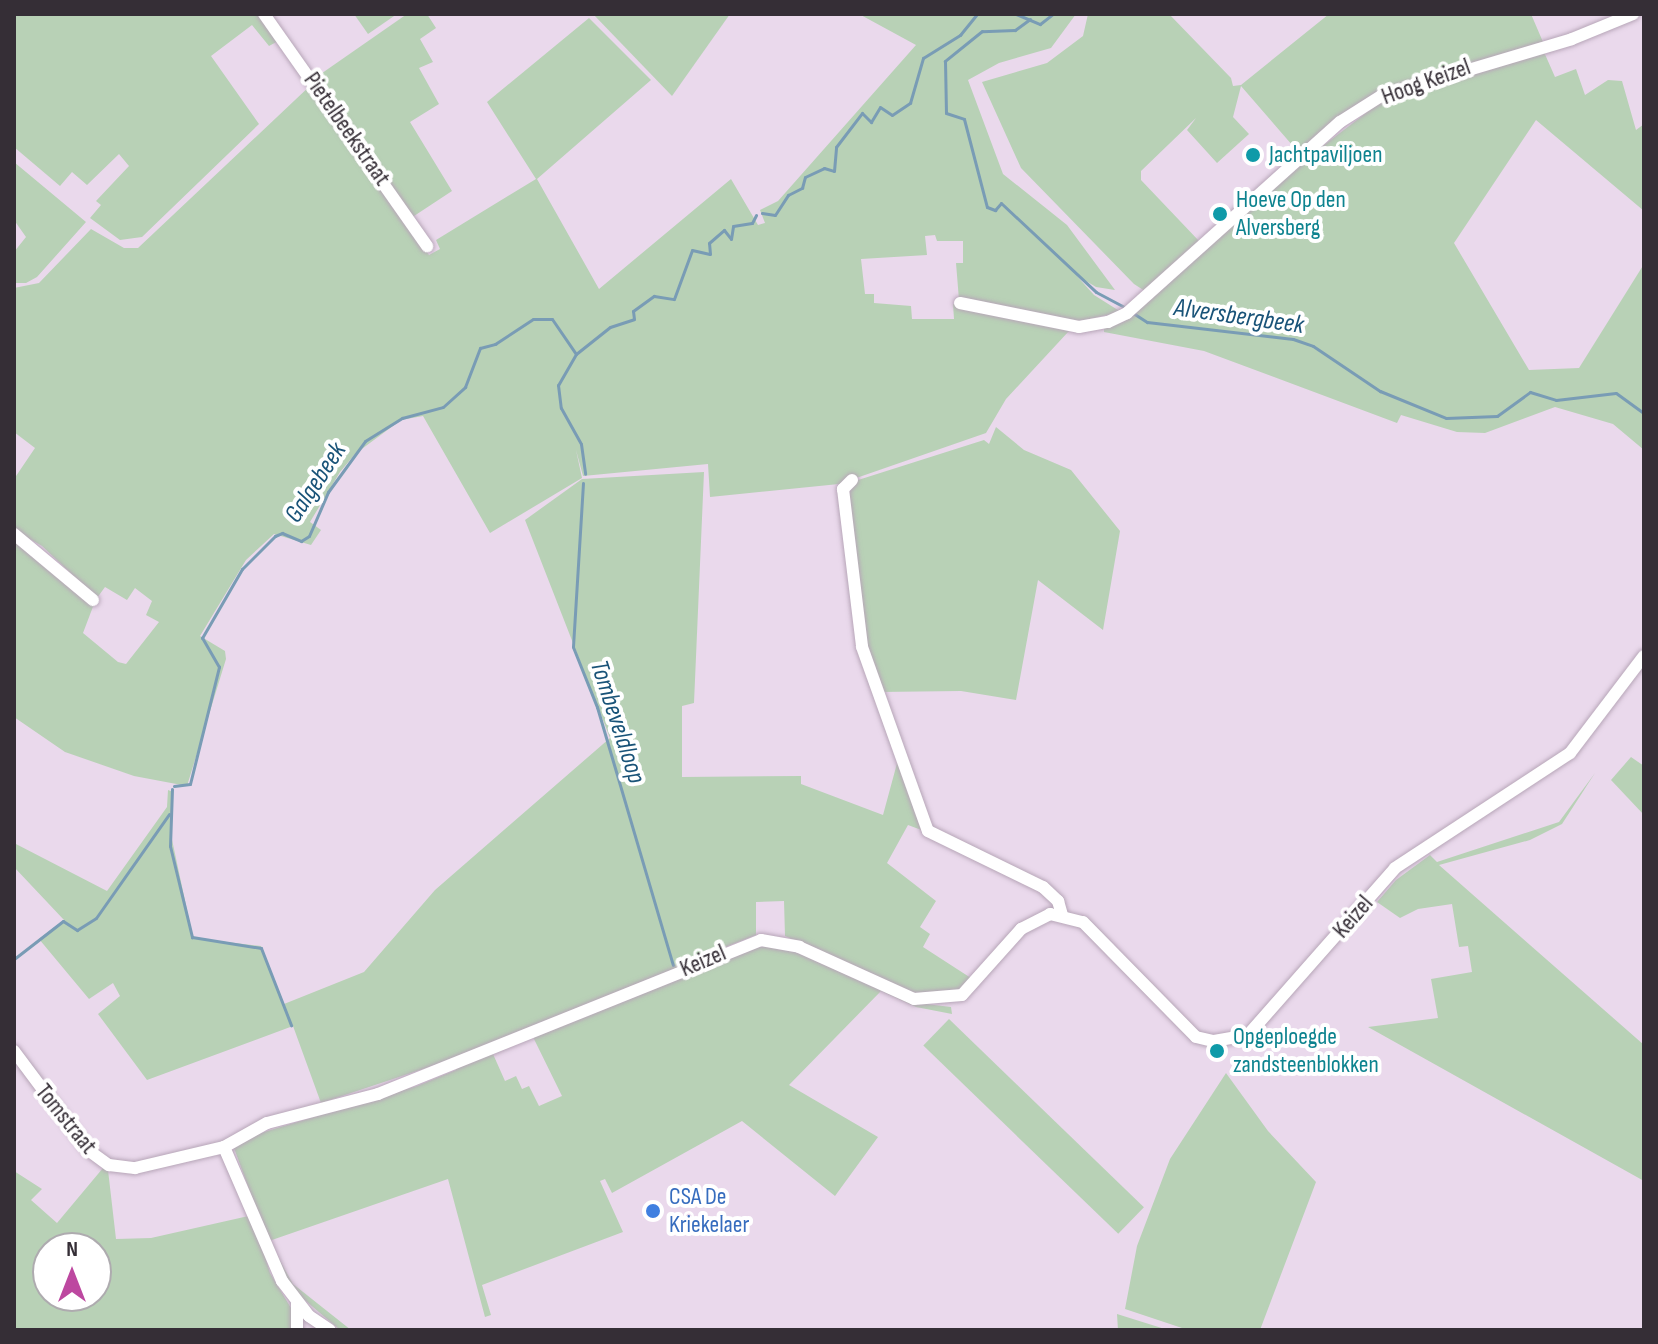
<!DOCTYPE html>
<style>
body{margin:0}
#map{position:relative;width:1658px;height:1344px;overflow:hidden;background:#ead9ec;font-family:"Sofia Sans Condensed",sans-serif}
div>[style]{position:absolute}
[style*='--x']{left:calc(var(--x)*1px);top:calc(var(--y)*1px);width:calc(var(--w)*1px);rotate:calc(var(--a)*1deg)}
.green>*{inset:0;background:#b8d1b6;transform-origin:0 0}
.stream>*{height:3px;margin:-1.5px;padding:0 1.5px;transform-origin:1.5px;border-radius:1.5px;background:#799cb5}
.roads{filter:drop-shadow(0 0 2px #b7a6b8) drop-shadow(0 0 2px #b7a6b8)}
.minor>*{height:12px;margin:-6px;padding:0 6px;transform-origin:6px;border-radius:6px;background:#fff}
.dots>*{width:22px;height:22px;translate:-50% -50%;box-sizing:border-box;border:4px solid #fff;border-radius:50%}
span{translate:-50% -50%;white-space:nowrap;text-align:center;line-height:1.15;-webkit-text-stroke:8px #fff;paint-order:stroke}
.street-label{font-size:24px;color:#352e36}
.culture-label{font-size:24px;color:#0d838f}
.left{translate:0 -50%;text-align:left}
.shop-label{font-size:24px;color:#366cbe}
.water-label{font-size:26px;color:#195378;font-style:italic}
.frame{position:absolute;inset:0;border:16px solid #352e36;pointer-events:none}
.north{position:absolute;left:32px;top:1232px;width:80px;height:80px;box-sizing:border-box;background:#fff;border:2px solid #aeabaf;border-radius:50%;rotate:0deg;font-size:22px;font-weight:700;line-height:32px;text-align:center;color:#352e36}
.north::after{content:'';display:block;margin:auto;width:28px;height:36px;background:#bd48a0;clip-path:polygon(50% 0,100% 100%,50% 72%,0 100%)}
</style>
<div id="map">
<div class="green">
<div style="clip-path:polygon(14px 14px,260px 14px,280px 40px,269px 46px,252px 25px,211px 56px,259px 124px,142px 237px,120px 240px,90px 218px,101px 205px,96px 201px,129px 166px,119px 154px,87px 185px,72px 172px,60px 186px,14px 147px)"></div>
<div style="clip-path:polygon(354px 14px,397px 14px,368px 34px)"></div>
<div style="clip-path:polygon(407px 14px,427px 14px,436px 28px,420px 39px,433px 62px,419px 68px,439px 104px,410px 122px,452px 191px,411px 218px,315px 78px)"></div>
<div style="clip-path:polygon(593px 14px,730px 14px,672px 96px)"></div>
<div style="clip-path:polygon(859px 14px,1076px 14px,1051px 48px,999px 63px,968px 80px,1003px 174px,1067px 225px,1115px 290px,1096px 287px,1076px 275px,1094px 295px,1121px 312px,1071px 323px,959px 300px,956px 263px,963px 263px,963px 241px,937px 241px,935px 235px,925px 236px,927px 255px,861px 259px,865px 294px,874px 294px,874px 303px,911px 306px,912px 319px,954px 319px,953px 304px,1069px 331px,1006px 399px,986px 433px,839px 484px,710px 497px,708px 464px,583px 476px,576px 450px,582px 478px,490px 533px,423px 416px,401px 420px,355px 454px,340px 472px,310px 522px,321px 530px,311px 545px,274px 534px,246px 560px,200px 636px,225px 651px,226px 659px,187px 786px,134px 776px,65px 752px,14px 717px,14px 538px,94px 604px,83px 633px,118px 662px,126px 664px,159px 622px,146px 615px,152px 601px,135px 588px,127px 600px,105px 587px,97px 598px,42px 546px,14px 530px,14px 479px,35px 448px,14px 432px,14px 288px,39px 283px,91px 229px,124px 248px,138px 248px,313px 83px,429px 255px,440px 249px,436px 240px,536px 179px,487px 102px,589px 18px,651px 80px,537px 179px,599px 289px,731px 179px,758px 225px,765px 223px,760px 210px,778px 201px,916px 45px)"></div>
<div style="clip-path:polygon(1088px 14px,1169px 14px,1231px 78px,1233px 86px,1241px 85px,1329px 14px,1531px 14px,1543px 42px,1379px 93px,1299px 153px,1241px 86px,1233px 117px,1249px 134px,1217px 163px,1187px 130px,1196px 118px,1141px 171px,1141px 180px,1199px 241px,1383px 100px,1544px 52px,1555px 77px,1576px 69px,1585px 95px,1608px 80px,1622px 81px,1636px 130px,1644px 124px,1644px 211px,1536px 120px,1454px 243px,1529px 370px,1579px 368px,1644px 264px,1644px 450px,1613px 424px,1555px 407px,1485px 433px,1457px 432px,1401px 415px,1397px 423px,1204px 351px,1104px 332px,1104px 326px,1123px 322px,1154px 297px,1134px 284px,1021px 168px,982px 82px,1047px 63px,1083px 36px)"></div>
<div style="clip-path:polygon(14px 162px,86px 222px,37px 277px,26px 283px,14px 283px,14px 252px,26px 237px,14px 220px)"></div>
<div style="clip-path:polygon(996px 427px,1024px 450px,1071px 470px,1120px 531px,1103px 630px,1038px 580px,1016px 700px,961px 691px,879px 692px,867px 656px,847px 494px,855px 481px,984px 440px,989px 444px)"></div>
<div style="clip-path:polygon(evenodd,704px 472px,694px 703px,682px 706px,682px 777px,801px 776px,801px 784px,883px 815px,899px 756px,924px 831px,908px 825px,887px 863px,936px 901px,920px 927px,930px 934px,923px 947px,974px 980px,960px 991px,935px 997px,910px 992px,785px 936px,784px 901px,756px 902px,756px 935px,682px 964px,685px 973px,755px 947px,782px 946px,910px 1002px,951px 1007px,952px 1014px,916px 1007px,881px 991px,789px 1085px,878px 1137px,835px 1196px,742px 1121px,612px 1193px,605px 1179px,600px 1181px,623px 1232px,482px 1285px,491px 1315px,485px 1317px,448px 1179px,269px 1241px,293px 1284px,351px 1330px,340px 1330px,293px 1290px,268px 1241px,234px 1148px,254px 1135px,417px 1086px,456px 1070px,453px 1059px,321px 1103px,293px 1026px,147px 1080px,98px 1014px,120px 996px,113px 983px,89px 999px,39px 939px,64px 920px,14px 867px,14px 843px,107px 891px,167px 807px,168px 790px,173px 792px,171px 835px,193px 938px,261px 946px,284px 1004px,364px 972px,435px 890px,610px 738px,525px 520px,582px 479px,704px 472px,533px 1037px,562px 1096px,539px 1106px,529px 1086px,522px 1089px,516px 1076px,505px 1081px,493px 1054px,533px 1037px)"></div>
<div style="clip-path:polygon(1631px 757px,1644px 766px,1644px 815px,1611px 780px)"></div>
<div style="clip-path:polygon(1595px 773px,1562px 824px,1530px 840px,1439px 865px,1644px 1045px,1644px 1181px,1368px 1027px,1438px 1018px,1431px 979px,1472px 972px,1468px 946px,1459px 947px,1452px 904px,1418px 909px,1400px 918px,1377px 902px,1396px 880px,1430px 855px,1437px 862px,1559px 822px)"></div>
<div style="left:949px;top:1019px;width:271px;height:37px;rotate:44deg"></div>
<div style="clip-path:polygon(1226px 1073px,1268px 1131px,1316px 1182px,1260px 1330px,1188px 1330px,1125px 1309px,1137px 1246px,1170px 1159px)"></div>
<div style="clip-path:polygon(evenodd,103px 1168px,108px 1170px,116px 1239px,151px 1238px,253px 1215px,270px 1273px,291px 1308px,293px 1330px,14px 1330px,14px 1171px,42px 1189px,31px 1200px,57px 1223px,103px 1168px,48px 1248px,96px 1248px,96px 1296px,48px 1296px,48px 1248px)"></div>
<div style="clip-path:polygon(1117px 1314px,1168px 1330px,1118px 1330px)"></div>
</div>
<div class="stream">
<div style="--x:1004;--y:14;--w:1;--a:0"></div>
<div style="--x:1016;--y:14;--w:26;--a:23"></div>
<div style="--x:1040;--y:24;--w:16;--a:-38"></div>
<div style="--x:1030;--y:19;--w:19;--a:144"></div>
<div style="--x:1015;--y:30;--w:33;--a:178"></div>
<div style="--x:982;--y:31;--w:48;--a:141"></div>
<div style="--x:945;--y:61;--w:52;--a:88.9"></div>
<div style="--x:946;--y:113;--w:19;--a:18"></div>
<div style="--x:964;--y:119;--w:91;--a:75.4"></div>
<div style="--x:987;--y:207;--w:9;--a:21"></div>
<div style="--x:995;--y:210;--w:9;--a:-49"></div>
<div style="--x:1001;--y:203;--w:130;--a:43.1"></div>
<div style="--x:1096;--y:292;--w:32;--a:28"></div>
<div style="--x:762;--y:213;--w:13;--a:9"></div>
<div style="--x:775;--y:215;--w:24;--a:-57"></div>
<div style="--x:788;--y:195;--w:16;--a:-27"></div>
<div style="--x:802;--y:188;--w:11;--a:-75"></div>
<div style="--x:805;--y:177;--w:21;--a:-25"></div>
<div style="--x:824;--y:168;--w:10;--a:17"></div>
<div style="--x:834;--y:171;--w:24;--a:-85"></div>
<div style="--x:836;--y:147;--w:43;--a:-52.6"></div>
<div style="--x:862;--y:113;--w:13;--a:45"></div>
<div style="--x:871;--y:122;--w:17;--a:-59"></div>
<div style="--x:880;--y:107;--w:14;--a:34"></div>
<div style="--x:892;--y:115;--w:22;--a:-34"></div>
<div style="--x:910;--y:103;--w:47;--a:-73.9"></div>
<div style="--x:923;--y:58;--w:44;--a:-31.9"></div>
<div style="--x:960;--y:35;--w:27;--a:-51"></div>
<div style="--x:1133;--y:313;--w:17;--a:33"></div>
<div style="--x:1147;--y:322;--w:147;--a:6.6"></div>
<div style="--x:1293;--y:339;--w:21;--a:19"></div>
<div style="--x:1313;--y:346;--w:81;--a:33.9"></div>
<div style="--x:1380;--y:391;--w:71;--a:22.2"></div>
<div style="--x:1446;--y:418;--w:51;--a:-2.2"></div>
<div style="--x:1497;--y:416;--w:41;--a:-36"></div>
<div style="--x:1530;--y:392;--w:27;--a:17"></div>
<div style="--x:1556;--y:400;--w:60;--a:-6.7"></div>
<div style="--x:1616;--y:393;--w:34;--a:36"></div>
<div style="--x:576;--y:354;--w:36;--a:120"></div>
<div style="--x:558;--y:385;--w:23;--a:83"></div>
<div style="--x:561;--y:408;--w:41;--a:60.9"></div>
<div style="--x:581;--y:444;--w:30;--a:82"></div>
<div style="--x:583;--y:483;--w:164;--a:93.5"></div>
<div style="--x:573;--y:647;--w:65;--a:68.2"></div>
<div style="--x:597;--y:707;--w:269;--a:73.6"></div>
<div style="--x:174;--y:786;--w:16;--a:-7"></div>
<div style="--x:190;--y:784;--w:121;--a:-76.1"></div>
<div style="--x:219;--y:667;--w:34;--a:-120"></div>
<div style="--x:202;--y:638;--w:80;--a:-59.9"></div>
<div style="--x:242;--y:569;--w:47;--a:-45"></div>
<div style="--x:275;--y:536;--w:8;--a:-23"></div>
<div style="--x:282;--y:533;--w:21;--a:23"></div>
<div style="--x:301;--y:541;--w:9;--a:-32"></div>
<div style="--x:309;--y:536;--w:48;--a:-66.6"></div>
<div style="--x:328;--y:492;--w:63;--a:-54"></div>
<div style="--x:365;--y:441;--w:44;--a:-31.9"></div>
<div style="--x:402;--y:418;--w:42;--a:-15"></div>
<div style="--x:443;--y:407;--w:30;--a:-42"></div>
<div style="--x:465;--y:387;--w:42;--a:-69"></div>
<div style="--x:480;--y:348;--w:16;--a:-15"></div>
<div style="--x:495;--y:344;--w:45;--a:-33.3"></div>
<div style="--x:533;--y:319;--w:19;--a:0"></div>
<div style="--x:552;--y:319;--w:42;--a:55.6"></div>
<div style="--x:576;--y:354;--w:43;--a:-38.5"></div>
<div style="--x:610;--y:327;--w:25;--a:-18"></div>
<div style="--x:634;--y:319;--w:8;--a:-97"></div>
<div style="--x:633;--y:311;--w:26;--a:-36"></div>
<div style="--x:654;--y:296;--w:20;--a:9"></div>
<div style="--x:674;--y:299;--w:52;--a:-69.8"></div>
<div style="--x:692;--y:250;--w:18;--a:13"></div>
<div style="--x:710;--y:254;--w:11;--a:-95"></div>
<div style="--x:709;--y:243;--w:20;--a:-41"></div>
<div style="--x:724;--y:230;--w:11;--a:52"></div>
<div style="--x:731;--y:239;--w:13;--a:-81"></div>
<div style="--x:733;--y:226;--w:19;--a:-9"></div>
<div style="--x:752;--y:223;--w:9;--a:-63"></div>
<div style="--x:172;--y:789;--w:57;--a:92"></div>
<div style="--x:170;--y:846;--w:94;--a:76.4"></div>
<div style="--x:192;--y:937;--w:70;--a:9.1"></div>
<div style="--x:261;--y:948;--w:83;--a:68.7"></div>
<div style="--x:14;--y:959;--w:62;--a:-37.8"></div>
<div style="--x:63;--y:921;--w:17;--a:33"></div>
<div style="--x:77;--y:930;--w:22;--a:-32"></div>
<div style="--x:96;--y:918;--w:127;--a:-54.9"></div>
</div>
<div class="roads">
<div class="minor">
<div style="--x:264;--y:14;--w:284;--a:54.9"></div>
<div style="--x:960;--y:303;--w:121;--a:11.4"></div>
<div style="--x:1079;--y:327;--w:29;--a:-10"></div>
<div style="--x:1108;--y:322;--w:21;--a:-25"></div>
<div style="--x:1127;--y:313;--w:286;--a:-41.9"></div>
<div style="--x:1340;--y:122;--w:49;--a:-32.4"></div>
<div style="--x:1381;--y:96;--w:199;--a:-16.6"></div>
<div style="--x:1572;--y:39;--w:66;--a:-22.3"></div>
<div style="--x:852;--y:480;--w:13;--a:135"></div>
<div style="--x:843;--y:489;--w:159;--a:83.1"></div>
<div style="--x:862;--y:647;--w:195;--a:70.3"></div>
<div style="--x:928;--y:831;--w:128;--a:26"></div>
<div style="--x:1043;--y:887;--w:21;--a:43"></div>
<div style="--x:1058;--y:901;--w:15;--a:74"></div>
<div style="--x:14;--y:534;--w:103;--a:39.9"></div>
<div style="--x:14;--y:1051;--w:124;--a:53.2"></div>
<div style="--x:88;--y:1150;--w:26;--a:36"></div>
<div style="--x:109;--y:1165;--w:26;--a:7"></div>
<div style="--x:135;--y:1168;--w:91;--a:-13.3"></div>
<div style="--x:224;--y:1147;--w:49;--a:-29.2"></div>
<div style="--x:267;--y:1123;--w:115;--a:-14.6"></div>
<div style="--x:378;--y:1094;--w:413;--a:-21.9"></div>
<div style="--x:761;--y:940;--w:39;--a:10"></div>
<div style="--x:799;--y:947;--w:126;--a:24.3"></div>
<div style="--x:914;--y:999;--w:48;--a:-4.8"></div>
<div style="--x:962;--y:995;--w:89;--a:-48.2"></div>
<div style="--x:1021;--y:929;--w:33;--a:-27"></div>
<div style="--x:1050;--y:914;--w:34;--a:14"></div>
<div style="--x:1083;--y:922;--w:161;--a:45.5"></div>
<div style="--x:1196;--y:1037;--w:18;--a:13"></div>
<div style="--x:1214;--y:1041;--w:35;--a:-10"></div>
<div style="--x:1248;--y:1035;--w:222;--a:-48.6"></div>
<div style="--x:1395;--y:868;--w:209;--a:-33.3"></div>
<div style="--x:1570;--y:753;--w:122;--a:-52.7"></div>
<div style="--x:224;--y:1147;--w:146;--a:66.6"></div>
<div style="--x:282;--y:1281;--w:44;--a:52.4"></div>
<div style="--x:309;--y:1316;--w:25;--a:34"></div>
<div style="--x:297;--y:1330;--w:27;--a:-90"></div>
</div>
</div>
<div class="dots">
<div style="left:1253px;top:155px;background:#0f9aa8"></div>
<div style="left:1220px;top:214px;background:#0f9aa8"></div>
<div style="left:1217px;top:1051px;background:#0f9aa8"></div>
<div style="left:653px;top:1211px;background:#3f7fe0"></div>
</div>
<div class="street-label">
<span style="left:1426px;top:82px;rotate:-20deg">Hoog Keizel</span>
<span style="left:347px;top:129px;rotate:55deg">Pietelbeekstraat</span>
<span style="left:1353px;top:917px;rotate:-49deg">Keizel</span>
<span style="left:703px;top:961px;rotate:-23deg">Keizel</span>
<span style="left:66px;top:1119px;rotate:51deg">Tomstraat</span>
</div>
<div class="culture-label">
<span class="left" style="left:1269px;top:155px">Jachtpaviljoen</span>
<span class="left" style="left:1236px;top:214px">Hoeve Op den<br>Alversberg</span>
<span class="left" style="left:1233px;top:1051px">Opgeploegde<br>zandsteenblokken</span>
</div>
<div class="shop-label">
<span class="left" style="left:669px;top:1211px">CSA De<br>Kriekelaer</span>
</div>
<div class="water-label">
<span style="left:1239px;top:317px;rotate:8deg">Alversbergbeek</span>
<span style="left:316px;top:483px;rotate:-57deg">Galgebeek</span>
<span style="left:617px;top:722px;rotate:72deg">Tombeveldloop</span>
</div>
<div class="frame"></div>
<div class="north">N</div>
</div>
